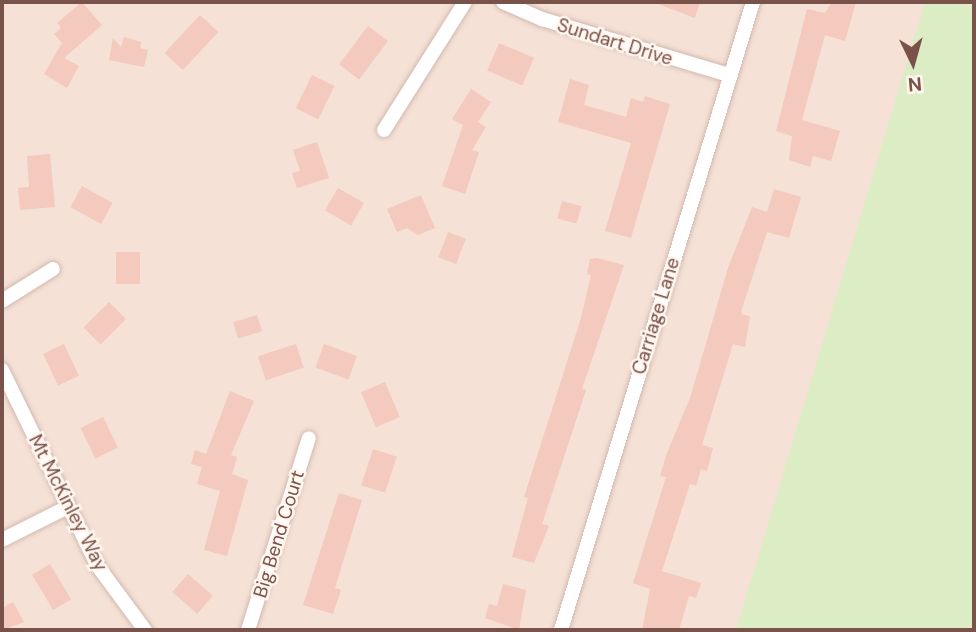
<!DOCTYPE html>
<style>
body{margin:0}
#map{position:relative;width:976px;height:632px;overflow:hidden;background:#fdf1e8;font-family:"DM Sans",sans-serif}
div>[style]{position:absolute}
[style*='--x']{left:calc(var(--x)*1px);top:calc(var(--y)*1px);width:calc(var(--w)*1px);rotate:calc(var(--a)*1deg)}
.residential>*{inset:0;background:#f5e1d6;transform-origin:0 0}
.green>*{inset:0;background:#dcecc5}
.building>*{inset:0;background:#f4c9be;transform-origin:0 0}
.roads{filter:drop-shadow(0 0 2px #d3b8af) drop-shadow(0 0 2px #d3b8af)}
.minor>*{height:14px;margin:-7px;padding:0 7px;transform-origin:7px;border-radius:7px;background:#fff}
span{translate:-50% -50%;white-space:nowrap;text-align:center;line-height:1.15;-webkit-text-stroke:5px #fff6ef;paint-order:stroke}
.street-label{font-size:19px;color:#79524a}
.frame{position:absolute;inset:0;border:4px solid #79524a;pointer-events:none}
.north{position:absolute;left:878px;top:28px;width:70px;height:70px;-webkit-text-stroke:5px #fff6ef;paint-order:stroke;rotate:175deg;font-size:19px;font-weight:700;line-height:28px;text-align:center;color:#79524a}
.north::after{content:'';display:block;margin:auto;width:24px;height:32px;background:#79524a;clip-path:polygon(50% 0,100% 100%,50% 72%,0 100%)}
</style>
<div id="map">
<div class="residential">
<div style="left:2px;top:2px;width:972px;height:628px"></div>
</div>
<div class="green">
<div style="clip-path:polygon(925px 2px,974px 2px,974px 630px,736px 630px)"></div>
</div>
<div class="building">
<div style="clip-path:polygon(82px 2px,102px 25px,64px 58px,79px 66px,67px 88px,44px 74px,62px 43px,54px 34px,61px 28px,57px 23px)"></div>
<div style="clip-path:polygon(653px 2px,700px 2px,695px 18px)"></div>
<div style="clip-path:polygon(832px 2px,856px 2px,845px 41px,825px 35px,802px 120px,840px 131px,831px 161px,813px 156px,810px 167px,789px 160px,792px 136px,776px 131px,807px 9px,825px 13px)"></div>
<div style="left:200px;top:15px;width:25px;height:52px;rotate:43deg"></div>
<div style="left:368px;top:26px;width:25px;height:48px;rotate:37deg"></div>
<div style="clip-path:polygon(124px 37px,142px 42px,140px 48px,148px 50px,144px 67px,109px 60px,113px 38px,121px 47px)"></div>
<div style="left:499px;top:43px;width:38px;height:30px;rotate:23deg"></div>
<div style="left:312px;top:75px;width:25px;height:37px;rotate:26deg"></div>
<div style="clip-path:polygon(570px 79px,589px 85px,584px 105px,626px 117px,631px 98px,643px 102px,645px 96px,670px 104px,631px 238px,605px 231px,631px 143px,558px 122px)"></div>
<div style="clip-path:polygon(471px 89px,491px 102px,478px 122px,486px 127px,472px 150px,479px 152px,465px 194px,442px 186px,463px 125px,452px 119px)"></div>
<div style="clip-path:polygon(317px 142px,329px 178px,297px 188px,292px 173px,300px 171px,293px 150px)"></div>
<div style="clip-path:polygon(50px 154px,55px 207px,20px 210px,18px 188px,29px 187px,27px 156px)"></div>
<div style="left:82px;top:186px;width:35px;height:24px;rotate:29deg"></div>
<div style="left:338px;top:188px;width:30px;height:26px;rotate:30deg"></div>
<div style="clip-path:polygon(774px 189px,801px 197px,789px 238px,767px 232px,742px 309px,741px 314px,750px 316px,745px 347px,733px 344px,702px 445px,713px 448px,707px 471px,701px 469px,696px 486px,690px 484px,662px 571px,701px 583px,696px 598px,689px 596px,679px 630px,642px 630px,650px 589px,633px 583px,666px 477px,660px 476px,667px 453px,690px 398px,728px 268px,752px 207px,767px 212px)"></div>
<div style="clip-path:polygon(421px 195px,435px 228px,418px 235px,407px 228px,397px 232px,387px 209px)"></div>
<div style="left:562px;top:201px;width:20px;height:18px;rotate:15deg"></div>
<div style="left:448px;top:232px;width:19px;height:27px;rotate:21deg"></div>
<div style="left:116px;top:252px;width:24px;height:32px"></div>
<div style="clip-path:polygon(597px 258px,624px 265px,582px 389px,586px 390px,542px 524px,549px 526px,534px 563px,512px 557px,528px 498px,524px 497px,581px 318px,591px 275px,587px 274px,590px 259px)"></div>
<div style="left:109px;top:302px;width:24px;height:36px;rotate:45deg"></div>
<div style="left:257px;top:315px;width:17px;height:25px;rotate:73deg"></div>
<div style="left:64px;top:344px;width:35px;height:23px;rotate:65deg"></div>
<div style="left:296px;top:344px;width:25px;height:40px;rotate:72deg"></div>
<div style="left:324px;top:344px;width:35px;height:25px;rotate:20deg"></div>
<div style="left:385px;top:382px;width:38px;height:26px;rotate:67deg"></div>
<div style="clip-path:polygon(230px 391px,254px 401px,231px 455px,237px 457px,232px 474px,248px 480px,227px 556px,204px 550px,220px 491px,197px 484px,202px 467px,191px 464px,195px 450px,206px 454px)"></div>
<div style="left:103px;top:417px;width:34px;height:25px;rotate:64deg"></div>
<div style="left:373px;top:449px;width:25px;height:38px;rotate:18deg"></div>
<div style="clip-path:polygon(339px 493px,362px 500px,335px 588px,341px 590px,333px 614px,303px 605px)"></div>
<div style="left:50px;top:564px;width:41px;height:21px;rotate:59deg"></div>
<div style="left:188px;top:574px;width:33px;height:24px;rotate:41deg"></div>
<div style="clip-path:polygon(503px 584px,526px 590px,519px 630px,485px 618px,489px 604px,497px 606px)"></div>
<div style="clip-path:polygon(13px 602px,24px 622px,2px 630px,2px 608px)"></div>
</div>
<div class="roads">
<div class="minor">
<div style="--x:503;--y:2;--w:43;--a:23.6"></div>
<div style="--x:542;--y:19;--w:195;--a:16.7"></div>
<div style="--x:384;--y:130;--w:151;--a:-57.7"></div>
<div style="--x:2;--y:301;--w:60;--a:-32.1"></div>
<div style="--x:2;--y:370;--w:217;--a:64"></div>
<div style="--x:97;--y:565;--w:81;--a:53.6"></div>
<div style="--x:2;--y:540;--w:74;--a:-26.6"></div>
<div style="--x:248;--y:630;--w:201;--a:-72.4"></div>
<div style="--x:561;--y:630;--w:657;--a:-73"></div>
</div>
</div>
<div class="street-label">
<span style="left:615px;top:42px;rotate:17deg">Sundart Drive</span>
<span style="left:656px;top:316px;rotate:-73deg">Carriage Lane</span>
<span style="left:68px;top:503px;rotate:63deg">Mt McKinley Way</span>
<span style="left:279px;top:534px;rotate:-73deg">Big Bend Court</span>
</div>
<div class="frame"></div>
<div class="north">N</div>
</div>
